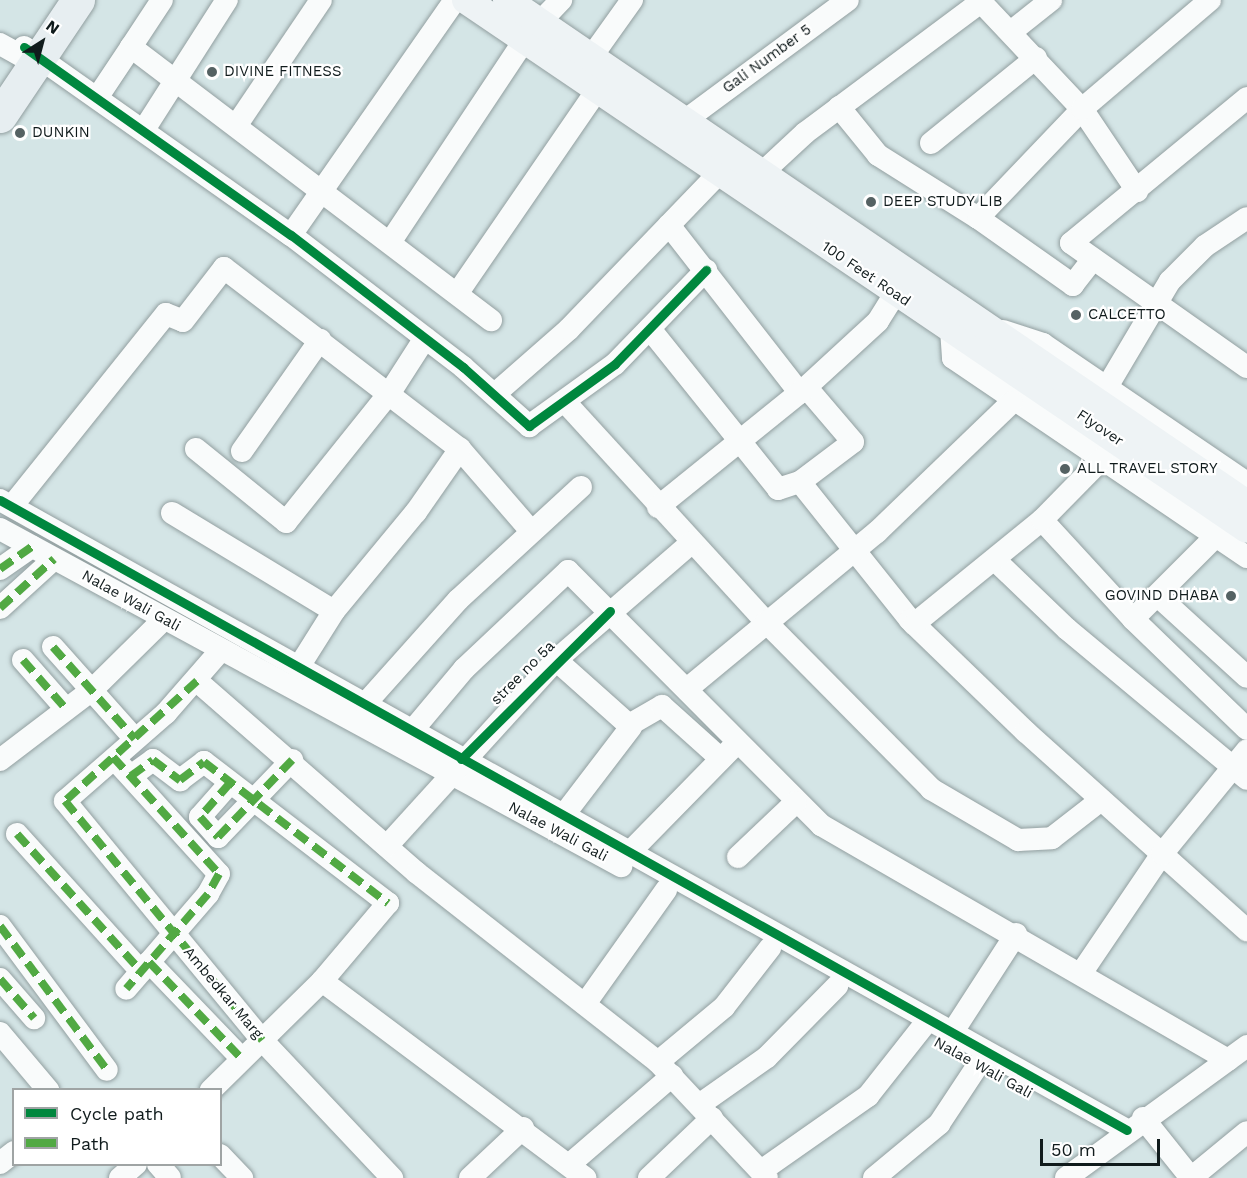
<!DOCTYPE html>
<style>
body{margin:0}
#map{position:relative;width:1247px;height:1178px;overflow:hidden;background:#d4e5e6;font-family:"Work Sans",sans-serif}
div>[style]{position:absolute}
[style*='--x']{left:calc(var(--x)*1px);top:calc(var(--y)*1px);width:calc(var(--w)*1px);rotate:calc(var(--a)*1deg)}
.roads{filter:drop-shadow(0 0 2px #929fa0) drop-shadow(0 0 2px #929fa0)}
.minor>*{height:22px;margin:-11px;padding:0 11px;transform-origin:11px;border-radius:11px;background:#f9fbfb}
.major>*{height:28px;margin:-14px;padding:0 14px;transform-origin:14px;border-radius:14px;background:#eef3f5}
.highway>*{height:33px;margin:-16.5px;padding:0 16.5px;transform-origin:16.5px;border-radius:16.5px;background:#e7eef1}
.quiet>*{height:8px;margin-top:-4px;transform-origin:0;background:repeating-linear-gradient(90deg,#51a943 0 15px,transparent 0 23px)}
.cycleway>*{height:9px;margin:-4.5px;padding:0 4.5px;transform-origin:4.5px;border-radius:4.5px;background:#00873e}
.dots>*{width:16px;height:16px;translate:-50% -50%;box-sizing:border-box;border:3px solid #fff;border-radius:50%}
span{translate:-50% -50%;white-space:nowrap;text-align:center;line-height:1.15;-webkit-text-stroke:4.5px #fff;paint-order:stroke}
.street-label{font-size:15px;color:#101b1c}
.poi-label{font-size:15px;color:#101b1c}
.left{translate:0 -50%;text-align:left}
.right{translate:-100% -50%;text-align:right}
.legend{position:absolute;left:12px;top:1088px;width:210px;height:78px;box-sizing:border-box;background:#fff;border:2px solid #9fa4a4;margin:0;padding:8px 10px;list-style:none;font-size:18px;color:#101b1c}
.legend li{display:flex;align-items:center;gap:12px;height:30px}
.legend b{width:30px;border:2px solid #9fa4a4}
.north{position:absolute;left:12px;top:12px;width:60px;height:60px;-webkit-text-stroke:4px #fff;paint-order:stroke;rotate:36deg;font-size:16px;font-weight:700;line-height:24px;text-align:center;color:#101b1c}
.north::after{content:'';display:block;margin:auto;width:21px;height:27px;background:#101b1c;clip-path:polygon(50% 0,100% 100%,50% 72%,0 100%)}
.scale{position:absolute;left:1040px;top:1139px;width:120px;height:27px;box-sizing:border-box;border:3px solid #101b1c;border-top:0;padding-left:8px;font-size:18px;line-height:21px;white-space:nowrap;color:#101b1c;-webkit-text-stroke:4px #fff;paint-order:stroke}
</style>
<div id="map">
<div class="roads">
<div class="minor">
<div style="--x:539;--y:23;--w:32;--a:-46"></div>
<div style="--x:1012;--y:31;--w:50;--a:-38.5"></div>
<div style="--x:0;--y:44;--w:23;--a:29"></div>
<div style="--x:24;--y:47;--w:327;--a:35.2"></div>
<div style="--x:291;--y:235;--w:217;--a:37.5"></div>
<div style="--x:463;--y:367;--w:89;--a:41.8"></div>
<div style="--x:529;--y:426;--w:106;--a:-35.8"></div>
<div style="--x:615;--y:364;--w:131;--a:-45.9"></div>
<div style="--x:131;--y:47;--w:56;--a:-56.6"></div>
<div style="--x:592;--y:56;--w:69;--a:-54.5"></div>
<div style="--x:99;--y:95;--w:58;--a:-56.3"></div>
<div style="--x:131;--y:47;--w:452;--a:37.2"></div>
<div style="--x:1247;--y:98;--w:228;--a:140.5"></div>
<div style="--x:1071;--y:243;--w:215;--a:35.2"></div>
<div style="--x:839;--y:107;--w:62;--a:50.9"></div>
<div style="--x:878;--y:155;--w:118;--a:32.2"></div>
<div style="--x:687;--y:119;--w:200;--a:-36.5"></div>
<div style="--x:238;--y:123;--w:148;--a:-56"></div>
<div style="--x:145;--y:128;--w:152;--a:-57.4"></div>
<div style="--x:931;--y:143;--w:135;--a:-39"></div>
<div style="--x:762;--y:173;--w:59;--a:-42.9"></div>
<div style="--x:805;--y:133;--w:219;--a:-36.7"></div>
<div style="--x:981;--y:2;--w:147;--a:46.7"></div>
<div style="--x:1082;--y:109;--w:99;--a:56.1"></div>
<div style="--x:669;--y:225;--w:213;--a:52.1"></div>
<div style="--x:291;--y:235;--w:287;--a:-55.1"></div>
<div style="--x:391;--y:241;--w:242;--a:-56.4"></div>
<div style="--x:1093;--y:259;--w:33;--a:128"></div>
<div style="--x:1073;--y:285;--w:116;--a:-144.8"></div>
<div style="--x:978;--y:218;--w:151;--a:-46.3"></div>
<div style="--x:1082;--y:109;--w:168;--a:-40.4"></div>
<div style="--x:459;--y:291;--w:245;--a:-55.5"></div>
<div style="--x:650;--y:329;--w:205;--a:51.3"></div>
<div style="--x:778;--y:489;--w:23;--a:-18"></div>
<div style="--x:800;--y:482;--w:176;--a:51.4"></div>
<div style="--x:910;--y:620;--w:161;--a:44"></div>
<div style="--x:1026;--y:732;--w:297;--a:41.9"></div>
<div style="--x:951;--y:329;--w:29;--a:86"></div>
<div style="--x:953;--y:358;--w:355;--a:34.1"></div>
<div style="--x:1003;--y:331;--w:42;--a:18"></div>
<div style="--x:1043;--y:344;--w:247;--a:34.3"></div>
<div style="--x:1107;--y:387;--w:123;--a:-59.3"></div>
<div style="--x:1170;--y:281;--w:49;--a:-45"></div>
<div style="--x:1205;--y:246;--w:50;--a:-33.7"></div>
<div style="--x:496;--y:393;--w:97;--a:-41.2"></div>
<div style="--x:569;--y:329;--w:216;--a:-46.1"></div>
<div style="--x:566;--y:403;--w:297;--a:47.6"></div>
<div style="--x:766;--y:622;--w:235;--a:45.3"></div>
<div style="--x:931;--y:789;--w:101;--a:30.4"></div>
<div style="--x:1018;--y:840;--w:34;--a:-3"></div>
<div style="--x:1052;--y:838;--w:62;--a:-37.8"></div>
<div style="--x:196;--y:449;--w:116;--a:39"></div>
<div style="--x:286;--y:522;--w:168;--a:-51.3"></div>
<div style="--x:391;--y:391;--w:63;--a:-57.3"></div>
<div style="--x:242;--y:451;--w:136;--a:-54.9"></div>
<div style="--x:800;--y:482;--w:66;--a:-37"></div>
<div style="--x:853;--y:442;--w:72;--a:-130.5"></div>
<div style="--x:0;--y:500;--w:1291;--a:29.21"></div>
<div style="--x:12;--y:506;--w:246;--a:-51.3"></div>
<div style="--x:166;--y:314;--w:18;--a:22"></div>
<div style="--x:183;--y:321;--w:67;--a:-52.3"></div>
<div style="--x:224;--y:268;--w:297;--a:37.5"></div>
<div style="--x:460;--y:449;--w:108;--a:49.1"></div>
<div style="--x:658;--y:507;--w:185;--a:-38.9"></div>
<div style="--x:802;--y:391;--w:103;--a:-42.6"></div>
<div style="--x:878;--y:321;--w:32;--a:-58"></div>
<div style="--x:172;--y:513;--w:189;--a:31.2"></div>
<div style="--x:1042;--y:520;--w:134;--a:47.4"></div>
<div style="--x:1133;--y:619;--w:158;--a:44"></div>
<div style="--x:0;--y:529;--w:707;--a:28.49"></div>
<div style="--x:995;--y:560;--w:100;--a:43.8"></div>
<div style="--x:1067;--y:629;--w:234;--a:39.8"></div>
<div style="--x:0;--y:569;--w:39;--a:-35"></div>
<div style="--x:1158;--y:596;--w:120;--a:42.3"></div>
<div style="--x:0;--y:608;--w:73;--a:-42.2"></div>
<div style="--x:1133;--y:619;--w:117;--a:-45"></div>
<div style="--x:914;--y:624;--w:165;--a:-39.1"></div>
<div style="--x:1042;--y:520;--w:86;--a:-45.5"></div>
<div style="--x:53;--y:647;--w:123;--a:48.3"></div>
<div style="--x:221;--y:650;--w:84;--a:131.1"></div>
<div style="--x:166;--y:713;--w:134;--a:138.9"></div>
<div style="--x:65;--y:801;--w:310;--a:50.5"></div>
<div style="--x:262;--y:1040;--w:190;--a:46.7"></div>
<div style="--x:23;--y:660;--w:65;--a:48.7"></div>
<div style="--x:556;--y:660;--w:98;--a:41.7"></div>
<div style="--x:629;--y:725;--w:38;--a:-30"></div>
<div style="--x:662;--y:706;--w:79;--a:41.9"></div>
<div style="--x:300;--y:665;--w:64;--a:-57.8"></div>
<div style="--x:334;--y:611;--w:129;--a:-50.4"></div>
<div style="--x:416;--y:512;--w:77;--a:-55.1"></div>
<div style="--x:197;--y:681;--w:292;--a:41.1"></div>
<div style="--x:417;--y:873;--w:306;--a:38.1"></div>
<div style="--x:658;--y:1062;--w:159;--a:46.8"></div>
<div style="--x:687;--y:689;--w:246;--a:-39.6"></div>
<div style="--x:877;--y:532;--w:187;--a:-43.9"></div>
<div style="--x:365;--y:704;--w:140;--a:-48.2"></div>
<div style="--x:458;--y:600;--w:167;--a:-42.6"></div>
<div style="--x:412;--y:731;--w:81;--a:-50"></div>
<div style="--x:464;--y:669;--w:143;--a:-43.3"></div>
<div style="--x:568;--y:571;--w:359;--a:45.1"></div>
<div style="--x:821;--y:825;--w:470;--a:30"></div>
<div style="--x:0;--y:760;--w:116;--a:-37.3"></div>
<div style="--x:92;--y:690;--w:101;--a:-44.6"></div>
<div style="--x:120;--y:765;--w:147;--a:47.8"></div>
<div style="--x:219;--y:874;--w:23;--a:119"></div>
<div style="--x:208;--y:894;--w:125;--a:130.8"></div>
<div style="--x:131;--y:776;--w:27;--a:-36"></div>
<div style="--x:153;--y:760;--w:34;--a:37"></div>
<div style="--x:180;--y:780;--w:30;--a:-37"></div>
<div style="--x:204;--y:762;--w:232;--a:37.5"></div>
<div style="--x:388;--y:903;--w:102;--a:130.2"></div>
<div style="--x:322;--y:981;--w:156;--a:135.5"></div>
<div style="--x:230;--y:783;--w:45;--a:131.4"></div>
<div style="--x:200;--y:817;--w:27;--a:48"></div>
<div style="--x:218;--y:837;--w:107;--a:-46.1"></div>
<div style="--x:563;--y:816;--w:112;--a:-52.6"></div>
<div style="--x:17;--y:834;--w:185;--a:47.9"></div>
<div style="--x:387;--y:846;--w:251;--a:-47.7"></div>
<div style="--x:556;--y:660;--w:179;--a:-40.9"></div>
<div style="--x:629;--y:853;--w:146;--a:-45.6"></div>
<div style="--x:738;--y:857;--w:79;--a:-43.5"></div>
<div style="--x:0;--y:926;--w:179;--a:53.4"></div>
<div style="--x:149;--y:962;--w:134;--a:46.2"></div>
<div style="--x:1082;--y:972;--w:143;--a:-55.9"></div>
<div style="--x:1162;--y:854;--w:134;--a:-50.7"></div>
<div style="--x:0;--y:979;--w:52;--a:48.9"></div>
<div style="--x:322;--y:981;--w:329;--a:36.8"></div>
<div style="--x:585;--y:1004;--w:140;--a:-54.6"></div>
<div style="--x:0;--y:1033;--w:75;--a:49.9"></div>
<div style="--x:952;--y:1033;--w:118;--a:-57.1"></div>
<div style="--x:658;--y:1062;--w:86;--a:-39.8"></div>
<div style="--x:724;--y:1007;--w:75;--a:-52.1"></div>
<div style="--x:699;--y:1105;--w:83;--a:-35.2"></div>
<div style="--x:767;--y:1057;--w:100;--a:-45.4"></div>
<div style="--x:1143;--y:1118;--w:77;--a:51.3"></div>
<div style="--x:220;--y:1155;--w:32;--a:46"></div>
<div style="--x:0;--y:1163;--w:18;--a:-38"></div>
<div style="--x:158;--y:1164;--w:18;--a:49"></div>
<div style="--x:570;--y:1164;--w:135;--a:-40.8"></div>
<div style="--x:761;--y:1171;--w:131;--a:-35"></div>
<div style="--x:868;--y:1096;--w:97;--a:-51.7"></div>
<div style="--x:120;--y:1178;--w:21;--a:-41"></div>
<div style="--x:470;--y:1178;--w:73;--a:-43.3"></div>
<div style="--x:649;--y:1178;--w:87;--a:-43.6"></div>
<div style="--x:874;--y:1178;--w:85;--a:-39.7"></div>
<div style="--x:939;--y:1124;--w:71;--a:-56.5"></div>
<div style="--x:1066;--y:1178;--w:224;--a:-36.1"></div>
<div style="--x:1191;--y:1178;--w:72;--a:-39.4"></div>
</div>
<div class="major">
<div style="--x:466;--y:0;--w:943;--a:34.11"></div>
<div style="--x:507;--y:0;--w:895;--a:34.26"></div>
</div>
<div class="highway">
<div style="--x:0;--y:116;--w:140;--a:-56.1"></div>
</div>
</div>
<div class="quiet">
<div style="--x:0;--y:569;--w:39;--a:-35"></div>
<div style="--x:0;--y:608;--w:73;--a:-42.2"></div>
<div style="--x:53;--y:647;--w:123;--a:48.3"></div>
<div style="--x:23;--y:660;--w:65;--a:48.7"></div>
<div style="--x:197;--y:681;--w:178;--a:137.7"></div>
<div style="--x:65;--y:801;--w:310;--a:50.5"></div>
<div style="--x:113;--y:757;--w:158;--a:47.8"></div>
<div style="--x:219;--y:874;--w:23;--a:119"></div>
<div style="--x:208;--y:894;--w:125;--a:130.8"></div>
<div style="--x:131;--y:776;--w:27;--a:-36"></div>
<div style="--x:153;--y:760;--w:34;--a:37"></div>
<div style="--x:180;--y:780;--w:30;--a:-37"></div>
<div style="--x:204;--y:762;--w:232;--a:37.5"></div>
<div style="--x:230;--y:783;--w:45;--a:131.4"></div>
<div style="--x:200;--y:817;--w:27;--a:48"></div>
<div style="--x:218;--y:837;--w:107;--a:-46.1"></div>
<div style="--x:17;--y:834;--w:185;--a:47.9"></div>
<div style="--x:0;--y:926;--w:179;--a:53.4"></div>
<div style="--x:149;--y:962;--w:134;--a:46.2"></div>
<div style="--x:0;--y:979;--w:52;--a:48.9"></div>
</div>
<div class="cycleway">
<div style="--x:24;--y:47;--w:327;--a:35.2"></div>
<div style="--x:291;--y:235;--w:217;--a:37.5"></div>
<div style="--x:463;--y:367;--w:89;--a:41.8"></div>
<div style="--x:529;--y:426;--w:106;--a:-35.8"></div>
<div style="--x:615;--y:364;--w:131;--a:-45.9"></div>
<div style="--x:0;--y:500;--w:1291;--a:29.21"></div>
<div style="--x:461;--y:759;--w:210;--a:-44.8"></div>
</div>
<div class="dots">
<div style="left:212px;top:72px;background:#556263"></div>
<div style="left:20px;top:133px;background:#556263"></div>
<div style="left:871px;top:202px;background:#556263"></div>
<div style="left:1076px;top:315px;background:#556263"></div>
<div style="left:1065px;top:469px;background:#556263"></div>
<div style="left:1231px;top:596px;background:#556263"></div>
</div>
<div class="street-label">
<span style="left:767px;top:59px;rotate:-36deg">Gali Number 5</span>
<span style="left:866px;top:274px;rotate:34deg">100 Feet Road</span>
<span style="left:1100px;top:428px;rotate:34deg">Flyover</span>
<span style="left:131px;top:601px;rotate:29deg">Nalae Wali Gali</span>
<span style="left:523px;top:673px;rotate:-45deg">stree no 5a</span>
<span style="left:558px;top:832px;rotate:28deg">Nalae Wali Gali</span>
<span style="left:223px;top:993px;rotate:50deg">Ambedkar Marg</span>
<span style="left:983px;top:1068px;rotate:29deg">Nalae Wali Gali</span>
</div>
<div class="poi-label">
<span class="left" style="left:224px;top:72px">DIVINE FITNESS</span>
<span class="left" style="left:32px;top:133px">DUNKIN</span>
<span class="left" style="left:883px;top:202px">DEEP STUDY LIB</span>
<span class="left" style="left:1088px;top:315px">CALCETTO</span>
<span class="left" style="left:1077px;top:469px">ALL TRAVEL STORY</span>
<span class="right" style="left:1219px;top:596px">GOVIND DHABA</span>
</div>
<ul class="legend">
<li><b style="height:8px;background:#00873e"></b>Cycle path</li>
<li><b style="height:8px;background:#51a943"></b>Path</li>
</ul>
<div class="north">N</div>
<div class="scale">50 m</div>
</div>
